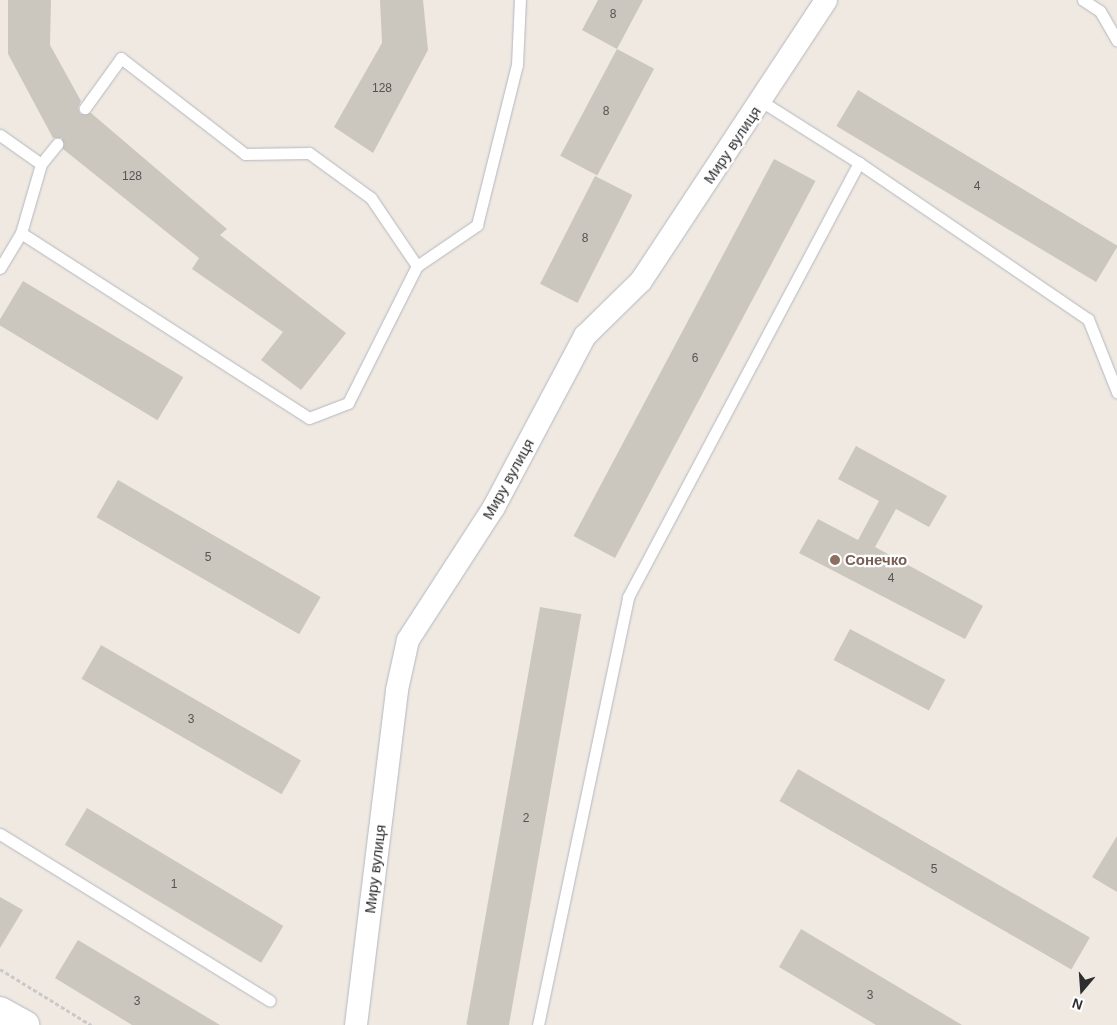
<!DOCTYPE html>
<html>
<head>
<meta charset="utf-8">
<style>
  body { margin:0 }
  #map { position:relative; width:1117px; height:1025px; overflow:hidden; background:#efe9e1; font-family:Arial,sans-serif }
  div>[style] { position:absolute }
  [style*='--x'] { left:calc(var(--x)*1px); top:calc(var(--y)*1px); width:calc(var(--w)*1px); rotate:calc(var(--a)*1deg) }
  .building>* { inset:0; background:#cbc7bf; transform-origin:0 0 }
  .path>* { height:3px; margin-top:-1.5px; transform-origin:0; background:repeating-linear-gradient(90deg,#c9c9c9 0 4px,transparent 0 6.5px) }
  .roads { filter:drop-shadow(0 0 1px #b4b7c1) drop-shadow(0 0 1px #b4b7c1) }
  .lane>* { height:11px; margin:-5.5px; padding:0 5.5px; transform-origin:5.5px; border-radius:5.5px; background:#fff }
  .street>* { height:22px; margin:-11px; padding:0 11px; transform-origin:11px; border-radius:11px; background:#fff }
  .secondary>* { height:28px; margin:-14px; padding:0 14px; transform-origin:14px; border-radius:14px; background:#fff }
  .dots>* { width:14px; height:14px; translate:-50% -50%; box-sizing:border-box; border:2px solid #fff; border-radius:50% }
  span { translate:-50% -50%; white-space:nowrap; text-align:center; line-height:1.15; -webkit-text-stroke:4.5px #fff; paint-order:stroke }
  .number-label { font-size:12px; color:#555452 }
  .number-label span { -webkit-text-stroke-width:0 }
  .street-label { font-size:15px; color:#2e2e2e }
  .education-label { font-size:15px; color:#785e54; font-weight:700 }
  .left { translate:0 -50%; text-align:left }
  .north { position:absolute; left:1057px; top:965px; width:50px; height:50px; -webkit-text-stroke:4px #fff; paint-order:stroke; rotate:198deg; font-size:14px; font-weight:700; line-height:20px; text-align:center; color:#2e2e2e }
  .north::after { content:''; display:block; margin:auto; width:18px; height:22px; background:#2e2e2e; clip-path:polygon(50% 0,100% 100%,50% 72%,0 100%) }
</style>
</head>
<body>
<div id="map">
  <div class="building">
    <div style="clip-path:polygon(8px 0,51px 0,50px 45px,81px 101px,78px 108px,80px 114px,91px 113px,227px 229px,220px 235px,346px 333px,301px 390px,261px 360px,283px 332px,192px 269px,199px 258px,63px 149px,62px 138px,53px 138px,8px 54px)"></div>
    <div style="clip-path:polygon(380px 0,423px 0,428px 50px,373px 153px,334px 127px,382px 43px)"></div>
    <div style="clip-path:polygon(598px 0,643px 0,617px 49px,582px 30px)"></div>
    <div style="left:617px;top:49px;width:42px;height:121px;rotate:28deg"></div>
    <div style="left:858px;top:90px;width:303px;height:42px;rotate:31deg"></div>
    <div style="left:774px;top:159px;width:47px;height:427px;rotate:28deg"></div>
    <div style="left:595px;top:176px;width:42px;height:121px;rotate:27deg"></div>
    <div style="left:23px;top:281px;width:187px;height:50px;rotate:31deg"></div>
    <div style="clip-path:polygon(856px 446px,947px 496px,929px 527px,896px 509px,875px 547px,983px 606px,965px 639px,799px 553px,818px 519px,858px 540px,879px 501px,838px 479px)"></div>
    <div style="left:118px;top:480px;width:234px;height:43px;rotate:30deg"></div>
    <div style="left:540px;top:607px;width:42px;height:424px;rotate:10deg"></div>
    <div style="left:850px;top:629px;width:108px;height:35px;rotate:28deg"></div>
    <div style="left:101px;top:645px;width:231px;height:39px;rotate:30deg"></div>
    <div style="left:798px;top:769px;width:337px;height:37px;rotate:30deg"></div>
    <div style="left:87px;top:808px;width:229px;height:43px;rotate:31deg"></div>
    <div style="clip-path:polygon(1117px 836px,1117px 892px,1092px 877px)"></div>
    <div style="clip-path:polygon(0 897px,23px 910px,0 948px)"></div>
    <div style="clip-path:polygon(801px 929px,962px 1025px,876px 1025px,779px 967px)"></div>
    <div style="clip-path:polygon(78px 940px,220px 1025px,132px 1025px,55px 978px)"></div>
  </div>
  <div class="path">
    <div style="--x:0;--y:969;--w:107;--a:31.6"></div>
  </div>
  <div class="roads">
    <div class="lane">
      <div style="--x:1083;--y:0;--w:20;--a:33"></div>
      <div style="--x:1100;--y:11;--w:34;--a:60"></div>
      <div style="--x:761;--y:101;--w:116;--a:32.3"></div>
      <div style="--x:0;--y:135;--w:50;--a:35.3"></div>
      <div style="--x:21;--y:233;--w:342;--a:32.7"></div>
      <div style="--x:309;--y:418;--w:42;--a:-21"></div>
      <div style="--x:348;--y:403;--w:153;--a:-63.3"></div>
      <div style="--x:417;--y:266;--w:82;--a:-124.1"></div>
      <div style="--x:371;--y:198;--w:77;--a:-144"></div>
      <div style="--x:309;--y:153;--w:64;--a:179.1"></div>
      <div style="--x:245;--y:154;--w:157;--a:-142.3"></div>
      <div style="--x:121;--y:58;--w:62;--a:125.8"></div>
      <div style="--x:417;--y:266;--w:73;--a:-34.3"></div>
      <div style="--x:477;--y:225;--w:165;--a:-76"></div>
      <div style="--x:517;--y:65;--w:65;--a:-87.4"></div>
      <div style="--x:0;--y:268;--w:41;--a:-59"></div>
      <div style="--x:21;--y:233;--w:72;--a:-73.8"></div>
      <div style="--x:41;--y:164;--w:26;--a:-51"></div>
      <div style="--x:0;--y:834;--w:317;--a:31.7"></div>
      <div style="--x:538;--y:1025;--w:437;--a:-78.1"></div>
      <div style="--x:628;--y:597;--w:492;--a:-62"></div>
      <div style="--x:859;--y:163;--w:277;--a:34.3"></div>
      <div style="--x:1088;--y:319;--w:79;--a:68.3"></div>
    </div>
    <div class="street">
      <div style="--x:356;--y:1025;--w:337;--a:-83"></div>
      <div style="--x:397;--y:690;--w:51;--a:-77.6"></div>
      <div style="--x:408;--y:640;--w:158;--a:-57.1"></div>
      <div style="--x:494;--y:507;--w:194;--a:-62"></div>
      <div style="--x:585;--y:336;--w:78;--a:-44.5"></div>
      <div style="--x:641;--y:281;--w:336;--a:-56.6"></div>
    </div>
    <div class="secondary">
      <div style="--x:0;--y:1011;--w:29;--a:29"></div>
    </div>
  </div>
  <div class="dots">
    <div style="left:835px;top:560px;background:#8d6e63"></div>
  </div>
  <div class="number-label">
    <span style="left:613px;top:15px">8</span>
    <span style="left:382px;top:89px">128</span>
    <span style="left:606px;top:112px">8</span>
    <span style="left:132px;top:177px">128</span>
    <span style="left:977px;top:187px">4</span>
    <span style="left:585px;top:239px">8</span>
    <span style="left:695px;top:359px">6</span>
    <span style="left:208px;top:558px">5</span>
    <span style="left:891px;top:579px">4</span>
    <span style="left:191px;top:720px">3</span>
    <span style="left:526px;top:819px">2</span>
    <span style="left:934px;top:870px">5</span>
    <span style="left:174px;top:885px">1</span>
    <span style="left:870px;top:996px">3</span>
    <span style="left:137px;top:1002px">3</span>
  </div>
  <div class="street-label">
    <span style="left:732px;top:145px;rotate:-56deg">Миру вулиця</span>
    <span style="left:508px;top:479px;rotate:-61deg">Миру вулиця</span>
    <span style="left:375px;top:869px;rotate:-83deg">Миру вулиця</span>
  </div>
  <div class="education-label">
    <span class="left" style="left:845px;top:560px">Сонечко</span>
  </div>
  <div class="north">N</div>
</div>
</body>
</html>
